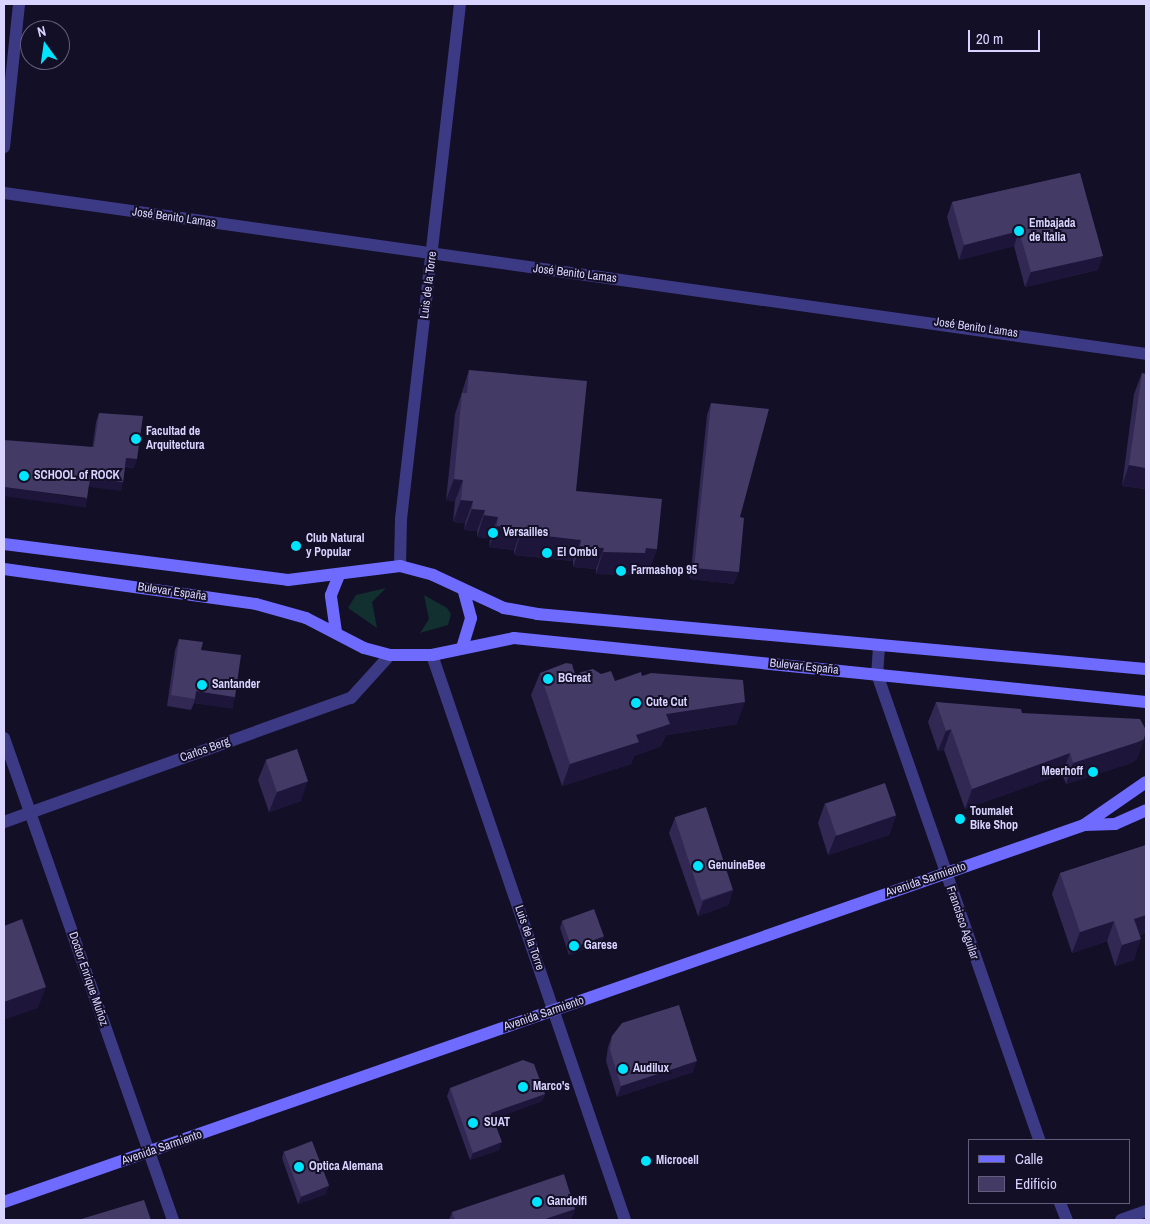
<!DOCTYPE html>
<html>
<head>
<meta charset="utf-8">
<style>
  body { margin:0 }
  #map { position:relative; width:1150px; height:1224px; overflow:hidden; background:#130f26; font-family:"Archivo Narrow",sans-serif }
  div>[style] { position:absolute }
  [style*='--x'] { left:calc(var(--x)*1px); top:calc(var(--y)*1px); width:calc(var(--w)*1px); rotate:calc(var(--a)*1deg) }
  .green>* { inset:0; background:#12302f }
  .street>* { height:12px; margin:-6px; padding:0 6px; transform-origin:6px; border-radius:6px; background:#3d3a85 }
  .secondary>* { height:12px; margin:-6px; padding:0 6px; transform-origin:6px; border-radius:6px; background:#6f6bff }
  .wall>* { inset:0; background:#312854 }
  .shaded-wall>* { inset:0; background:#1d163a; transform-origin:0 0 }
  .building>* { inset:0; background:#433a66; transform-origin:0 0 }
  .dots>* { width:14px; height:14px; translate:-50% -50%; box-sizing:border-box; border:2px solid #130f26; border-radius:50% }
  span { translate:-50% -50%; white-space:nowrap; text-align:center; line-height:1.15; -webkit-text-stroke:4px #130f26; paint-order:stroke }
  .street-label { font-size:12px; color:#d9d4ff }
  .poi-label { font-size:12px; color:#d9d4ff; font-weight:700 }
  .left { translate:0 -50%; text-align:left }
  .right { translate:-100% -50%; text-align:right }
  .frame { position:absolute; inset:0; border:5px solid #d9d4ff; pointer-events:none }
  .legend { position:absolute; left:968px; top:1139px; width:162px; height:65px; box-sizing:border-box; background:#130f26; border:1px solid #625e7d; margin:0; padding:6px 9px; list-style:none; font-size:15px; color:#d9d4ff }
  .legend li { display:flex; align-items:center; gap:10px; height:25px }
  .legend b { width:25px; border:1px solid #625e7d }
  .north { position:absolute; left:20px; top:20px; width:50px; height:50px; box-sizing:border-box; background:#130f26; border:1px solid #625e7d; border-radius:50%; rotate:346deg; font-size:14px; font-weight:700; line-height:20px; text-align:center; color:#d9d4ff }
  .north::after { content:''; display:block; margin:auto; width:18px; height:22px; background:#00e5ff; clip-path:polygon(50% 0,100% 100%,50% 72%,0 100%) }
  .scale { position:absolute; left:968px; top:30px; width:72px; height:22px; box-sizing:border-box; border:2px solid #d9d4ff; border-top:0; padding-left:6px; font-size:15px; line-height:18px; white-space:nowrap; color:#d9d4ff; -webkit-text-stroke:4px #130f26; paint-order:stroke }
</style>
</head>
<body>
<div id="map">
  <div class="green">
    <div style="clip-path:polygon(386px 588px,372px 602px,377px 628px,348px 608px,356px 595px)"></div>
    <div style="clip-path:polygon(424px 595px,447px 608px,451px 614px,448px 625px,420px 633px,429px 619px)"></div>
  </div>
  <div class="street">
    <div style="--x:4;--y:147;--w:144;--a:-84"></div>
    <div style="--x:4;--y:193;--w:1153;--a:8.02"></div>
    <div style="--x:400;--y:566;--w:47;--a:-88.8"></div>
    <div style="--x:401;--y:519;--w:518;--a:-83.46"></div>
    <div style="--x:879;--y:647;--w:27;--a:94"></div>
    <div style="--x:877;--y:674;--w:493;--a:70.8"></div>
    <div style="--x:432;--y:655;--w:597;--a:71.14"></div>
    <div style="--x:4;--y:738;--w:511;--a:70.68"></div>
    <div style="--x:4;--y:822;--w:368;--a:-19.7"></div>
    <div style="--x:351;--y:698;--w:58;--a:-47.8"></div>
    <div style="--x:1060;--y:1203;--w:18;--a:68"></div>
    <div style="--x:1121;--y:1220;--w:27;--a:-20"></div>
  </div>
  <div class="secondary">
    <div style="--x:4;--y:544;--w:286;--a:7.2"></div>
    <div style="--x:288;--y:580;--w:113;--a:-7.1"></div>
    <div style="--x:400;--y:566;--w:34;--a:15"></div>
    <div style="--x:433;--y:575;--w:78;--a:24.9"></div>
    <div style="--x:504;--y:608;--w:34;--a:10"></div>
    <div style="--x:537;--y:614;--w:611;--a:5.16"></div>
    <div style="--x:4;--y:569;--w:254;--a:7.9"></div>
    <div style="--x:256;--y:604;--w:52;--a:15.6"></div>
    <div style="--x:306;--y:618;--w:65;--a:27.3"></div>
    <div style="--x:364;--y:648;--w:27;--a:15"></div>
    <div style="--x:390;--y:655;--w:42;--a:0"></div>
    <div style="--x:432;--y:655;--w:84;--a:-11.7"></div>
    <div style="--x:514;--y:638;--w:635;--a:5.78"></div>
    <div style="--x:336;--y:632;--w:37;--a:-98"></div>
    <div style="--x:331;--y:595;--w:22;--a:-68"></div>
    <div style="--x:462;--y:648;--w:31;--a:-73"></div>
    <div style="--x:471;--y:618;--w:28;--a:-105"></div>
    <div style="--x:1084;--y:825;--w:75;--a:-34.7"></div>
    <div style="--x:4;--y:1202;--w:1144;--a:-19.24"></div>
    <div style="--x:1084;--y:825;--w:31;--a:-2"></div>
    <div style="--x:1115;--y:824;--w:34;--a:-24"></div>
  </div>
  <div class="wall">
    <div style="clip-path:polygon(1080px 173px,1098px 270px,1025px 287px,1014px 246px,959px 260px,947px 217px,952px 202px)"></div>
    <div style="clip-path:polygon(469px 370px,576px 491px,657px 549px,649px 570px,640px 569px,638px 575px,596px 574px,596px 569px,573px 567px,573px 561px,514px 555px,514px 550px,489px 547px,490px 538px,477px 537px,477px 531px,464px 530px,465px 523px,453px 522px,455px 501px,446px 500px,455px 414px)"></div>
    <div style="clip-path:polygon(1142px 373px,1146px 489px,1122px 486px,1134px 394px)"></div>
    <div style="clip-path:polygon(711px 403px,740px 517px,734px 584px,690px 579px,707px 415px)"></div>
    <div style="clip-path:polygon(99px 413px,134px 468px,125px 467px,123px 482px,120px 490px,88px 486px,87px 498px,84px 507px,96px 422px)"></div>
    <div style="clip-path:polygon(179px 639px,201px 650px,235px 697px,231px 708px,194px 703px,191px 710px,167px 706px,175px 650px)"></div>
    <div style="clip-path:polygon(540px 673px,575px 674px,601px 674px,615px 681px,642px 676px,737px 724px,666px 735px,661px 746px,634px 756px,631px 764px,562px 786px,531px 695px)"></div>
    <div style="clip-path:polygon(936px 702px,1022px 713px,1144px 739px,1137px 759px,1131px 763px,1066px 784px,1062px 774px,965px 809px,944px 750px,938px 751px,928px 722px)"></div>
    <div style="clip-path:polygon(266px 760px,301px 801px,269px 812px,258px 780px)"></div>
    <div style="clip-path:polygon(825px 803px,896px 815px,889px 835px,828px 855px,818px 823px)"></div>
    <div style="clip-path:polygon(675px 818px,733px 890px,728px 905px,698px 916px,669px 833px)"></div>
    <div style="clip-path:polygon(1146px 845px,1146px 933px,1140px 935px,1134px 960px,1115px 966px,1107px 941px,1072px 953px,1052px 894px,1060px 873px)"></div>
    <div style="clip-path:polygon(562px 921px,604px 936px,601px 943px,569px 955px,560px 928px)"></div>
    <div style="clip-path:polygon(612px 1036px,693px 1072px,617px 1097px,606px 1061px,608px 1047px)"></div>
    <div style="clip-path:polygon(450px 1088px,545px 1094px,542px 1101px,493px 1119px,499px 1150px,470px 1160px,447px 1096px)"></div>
    <div style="clip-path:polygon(284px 1151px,326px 1194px,298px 1204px,282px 1158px)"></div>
    <div style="clip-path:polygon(575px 1209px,571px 1220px,449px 1220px,452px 1212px)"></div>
  </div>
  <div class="shaded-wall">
    <div style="clip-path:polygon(1019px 231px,1014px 246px,959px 260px,964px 245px)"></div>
    <div style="clip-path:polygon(1103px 256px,1098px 270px,1025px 287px,1031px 272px)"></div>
    <div style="clip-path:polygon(126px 458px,137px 459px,134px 468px,123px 466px)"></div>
    <div style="clip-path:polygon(1129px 465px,1146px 468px,1146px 489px,1122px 486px)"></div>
    <div style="left:90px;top:478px;width:33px;height:9px;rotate:7deg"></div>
    <div style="clip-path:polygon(454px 479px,463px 480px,455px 501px,446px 500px)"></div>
    <div style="left:4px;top:487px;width:84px;height:9px;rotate:8deg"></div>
    <div style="clip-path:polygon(461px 500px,473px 501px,465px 523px,453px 522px)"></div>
    <div style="clip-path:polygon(472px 509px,485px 510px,477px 531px,464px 530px)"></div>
    <div style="clip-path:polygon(484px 515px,498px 517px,490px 538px,477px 537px)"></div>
    <div style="clip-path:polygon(497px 526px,522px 528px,514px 550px,489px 547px)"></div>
    <div style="clip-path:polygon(521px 533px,581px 540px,573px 561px,514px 555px)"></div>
    <div style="clip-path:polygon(580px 546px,604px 548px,596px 569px,573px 567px)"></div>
    <div style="clip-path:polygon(646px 548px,657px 549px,649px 570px,640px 569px,638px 575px,596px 574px,603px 552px)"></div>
    <div style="clip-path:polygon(694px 568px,739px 572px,734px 584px,690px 579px)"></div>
    <div style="left:196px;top:691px;width:39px;height:12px;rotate:9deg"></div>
    <div style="clip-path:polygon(745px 702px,737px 724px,666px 735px,661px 746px,634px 756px,631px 764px,562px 786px,570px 764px,636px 735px,666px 714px)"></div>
    <div style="clip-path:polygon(951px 729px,944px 750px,938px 751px,946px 731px)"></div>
    <div style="clip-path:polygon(1144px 739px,1137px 759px,1131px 763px,1066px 784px,1073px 763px)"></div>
    <div style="clip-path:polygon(1070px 753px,1062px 774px,965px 809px,972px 789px)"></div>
    <div style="clip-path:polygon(308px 781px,301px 801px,269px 812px,277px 792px)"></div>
    <div style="clip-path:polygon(896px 815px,889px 835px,828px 855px,836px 835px)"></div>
    <div style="clip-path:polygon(733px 890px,728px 905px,698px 916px,703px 901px)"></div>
    <div style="clip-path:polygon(1146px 915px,1146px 933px,1127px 939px,1134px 919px)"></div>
    <div style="clip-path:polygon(1114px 921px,1107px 941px,1072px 953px,1080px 932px)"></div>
    <div style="clip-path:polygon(604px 936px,601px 943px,569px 955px,572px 947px)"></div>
    <div style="clip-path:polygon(1141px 939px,1134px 960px,1115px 966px,1122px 945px)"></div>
    <div style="clip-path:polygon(46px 987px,38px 1008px,4px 1020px,4px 1002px)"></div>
    <div style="clip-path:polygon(697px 1061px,693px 1072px,617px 1097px,621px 1086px)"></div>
    <div style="clip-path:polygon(545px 1094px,542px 1101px,489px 1121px,491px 1113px)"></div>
    <div style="clip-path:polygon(502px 1142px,499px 1150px,470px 1160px,473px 1153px)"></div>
    <div style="clip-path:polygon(329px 1186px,326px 1194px,298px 1204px,301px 1197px)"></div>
    <div style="clip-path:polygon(575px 1209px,571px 1220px,542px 1220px)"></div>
  </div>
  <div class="building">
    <div style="clip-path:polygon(1080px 173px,1103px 256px,1031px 272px,1019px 231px,964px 245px,952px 202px)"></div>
    <div style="clip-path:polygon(469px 370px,587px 381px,576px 491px,662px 499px,657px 549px,646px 548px,645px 553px,603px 552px,604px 548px,580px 546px,581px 540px,521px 533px,522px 528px,497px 526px,498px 517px,484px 515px,485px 510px,472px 509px,473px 501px,461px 500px,463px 480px,454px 479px,462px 393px,467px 393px)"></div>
    <div style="clip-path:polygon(1142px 373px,1146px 374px,1146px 468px,1129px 465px)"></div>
    <div style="clip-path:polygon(711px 403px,769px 409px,740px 517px,744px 518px,739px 572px,694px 568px)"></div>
    <div style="clip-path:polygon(99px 413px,143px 416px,137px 459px,126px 458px,123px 482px,90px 478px,87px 498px,4px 487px,4px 440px,94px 447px)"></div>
    <div style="clip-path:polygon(179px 639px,203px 642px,201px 650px,241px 655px,235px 697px,196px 691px,195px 699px,171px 695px)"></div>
    <div style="clip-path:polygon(566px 663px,572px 664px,575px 674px,593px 669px,601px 674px,611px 671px,615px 681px,641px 672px,642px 676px,651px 673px,743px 680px,745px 702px,666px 714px,670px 724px,636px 735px,639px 742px,570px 764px,540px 673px)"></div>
    <div style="clip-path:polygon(936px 702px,1021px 709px,1022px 713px,1140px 719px,1146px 730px,1144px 739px,1138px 742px,1073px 763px,1070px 753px,972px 789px,951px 729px,946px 731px)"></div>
    <div style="left:297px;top:749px;width:34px;height:33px;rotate:71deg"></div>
    <div style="left:885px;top:783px;width:34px;height:63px;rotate:71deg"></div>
    <div style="left:706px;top:807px;width:87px;height:33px;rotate:72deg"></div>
    <div style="clip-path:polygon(1146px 845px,1146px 915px,1134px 919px,1141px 939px,1122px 945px,1114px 921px,1080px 932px,1060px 873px)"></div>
    <div style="left:594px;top:909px;width:29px;height:34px;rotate:70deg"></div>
    <div style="clip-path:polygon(22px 919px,46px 987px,4px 1002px,4px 926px)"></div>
    <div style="clip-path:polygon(679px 1005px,697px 1061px,621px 1086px,610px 1050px,612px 1036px,622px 1023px)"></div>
    <div style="clip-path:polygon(523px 1060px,534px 1064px,545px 1094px,491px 1113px,502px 1142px,473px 1153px,450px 1088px)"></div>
    <div style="left:312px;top:1141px;width:48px;height:30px;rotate:69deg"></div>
    <div style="clip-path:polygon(564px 1174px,575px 1209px,542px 1220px,455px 1220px,452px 1212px)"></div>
    <div style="clip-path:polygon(144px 1200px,151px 1220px,78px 1220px)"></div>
  </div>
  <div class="dots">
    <div style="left:1019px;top:231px;background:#00e5ff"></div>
    <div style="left:136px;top:439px;background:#00e5ff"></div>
    <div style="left:24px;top:476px;background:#00e5ff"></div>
    <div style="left:493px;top:533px;background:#00e5ff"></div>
    <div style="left:296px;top:546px;background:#00e5ff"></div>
    <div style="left:547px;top:553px;background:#00e5ff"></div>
    <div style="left:621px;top:571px;background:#00e5ff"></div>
    <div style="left:548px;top:679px;background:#00e5ff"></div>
    <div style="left:202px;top:685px;background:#00e5ff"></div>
    <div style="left:636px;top:703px;background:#00e5ff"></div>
    <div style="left:1093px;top:772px;background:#00e5ff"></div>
    <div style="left:960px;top:819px;background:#00e5ff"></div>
    <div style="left:698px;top:866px;background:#00e5ff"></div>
    <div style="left:574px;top:946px;background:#00e5ff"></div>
    <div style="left:623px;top:1069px;background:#00e5ff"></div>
    <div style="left:523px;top:1087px;background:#00e5ff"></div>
    <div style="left:473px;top:1123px;background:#00e5ff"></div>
    <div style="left:646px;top:1161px;background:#00e5ff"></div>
    <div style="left:299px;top:1167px;background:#00e5ff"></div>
    <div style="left:537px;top:1202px;background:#00e5ff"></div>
  </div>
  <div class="street-label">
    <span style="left:174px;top:218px;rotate:8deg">José Benito Lamas</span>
    <span style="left:575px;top:274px;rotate:7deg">José Benito Lamas</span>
    <span style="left:429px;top:285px;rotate:-83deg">Luis de la Torre</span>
    <span style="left:976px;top:328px;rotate:8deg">José Benito Lamas</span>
    <span style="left:172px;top:592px;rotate:8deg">Bulevar España</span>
    <span style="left:804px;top:667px;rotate:6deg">Bulevar España</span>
    <span style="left:205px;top:750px;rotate:-20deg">Carlos Berg</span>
    <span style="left:926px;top:880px;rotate:-19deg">Avenida Sarmiento</span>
    <span style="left:962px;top:923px;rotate:71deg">Francisco Aguilar</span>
    <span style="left:529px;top:938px;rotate:71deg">Luis de la Torre</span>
    <span style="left:88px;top:979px;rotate:71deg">Doctor Enrique Muñoz</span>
    <span style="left:544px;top:1014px;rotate:-19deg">Avenida Sarmiento</span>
    <span style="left:162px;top:1148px;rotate:-19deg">Avenida Sarmiento</span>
  </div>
  <div class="poi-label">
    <span class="left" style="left:1029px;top:231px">Embajada<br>de Italia</span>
    <span class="left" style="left:146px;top:439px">Facultad de<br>Arquitectura</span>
    <span class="left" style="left:34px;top:476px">SCHOOL of ROCK</span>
    <span class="left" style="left:503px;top:533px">Versailles</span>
    <span class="left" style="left:306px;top:546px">Club Natural<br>y Popular</span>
    <span class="left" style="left:557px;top:553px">El Ombú</span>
    <span class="left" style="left:631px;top:571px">Farmashop 95</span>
    <span class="left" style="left:558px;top:679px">BGreat</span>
    <span class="left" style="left:212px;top:685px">Santander</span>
    <span class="left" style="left:646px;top:703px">Cute Cut</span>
    <span class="right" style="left:1083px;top:772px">Meerhoff</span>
    <span class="left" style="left:970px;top:819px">Toumalet<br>Bike Shop</span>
    <span class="left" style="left:708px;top:866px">GenuineBee</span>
    <span class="left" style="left:584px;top:946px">Garese</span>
    <span class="left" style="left:633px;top:1069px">Audilux</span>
    <span class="left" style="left:533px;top:1087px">Marco's</span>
    <span class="left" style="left:484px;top:1123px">SUAT</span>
    <span class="left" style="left:656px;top:1161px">Microcell</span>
    <span class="left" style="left:309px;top:1167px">Optica Alemana</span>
    <span class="left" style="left:547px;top:1202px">Gandolfi</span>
  </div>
  <div class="frame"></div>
  <ul class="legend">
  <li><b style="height:6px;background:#6f6bff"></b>Calle</li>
  <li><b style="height:14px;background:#433a66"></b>Edificio</li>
  </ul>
  <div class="north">N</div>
  <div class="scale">20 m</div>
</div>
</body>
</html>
